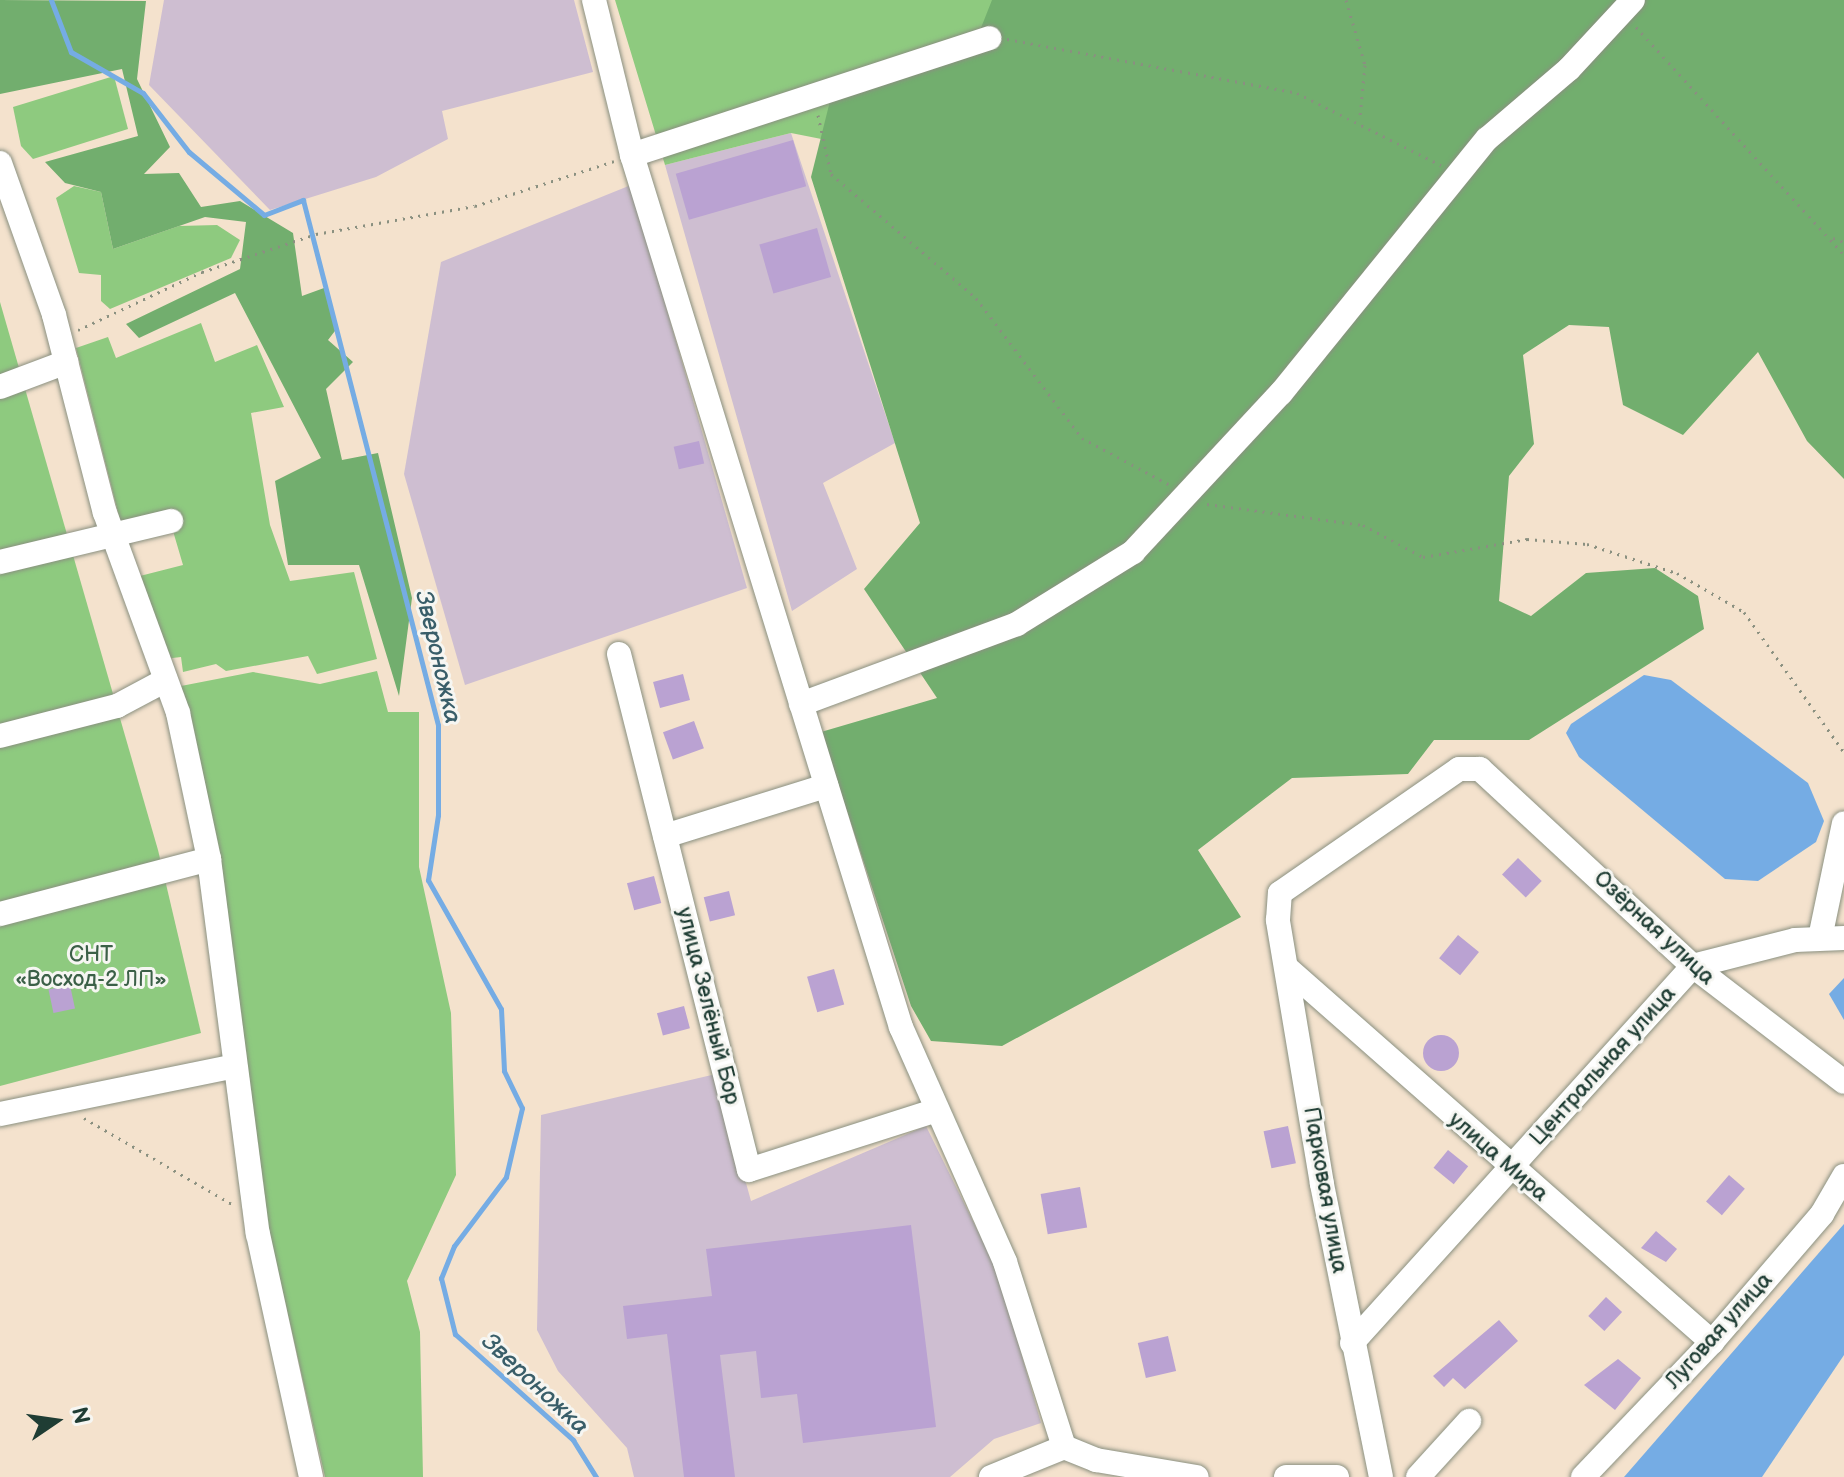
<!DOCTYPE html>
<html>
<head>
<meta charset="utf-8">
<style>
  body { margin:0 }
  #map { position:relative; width:1844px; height:1477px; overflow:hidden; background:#f4e2cd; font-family:"Balsamiq Sans",sans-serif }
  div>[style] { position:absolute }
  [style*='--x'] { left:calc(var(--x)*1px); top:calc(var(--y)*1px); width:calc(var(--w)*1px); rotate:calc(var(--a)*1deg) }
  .industrial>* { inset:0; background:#cebed1 }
  .green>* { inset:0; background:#8eca7f }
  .forest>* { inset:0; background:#72ae6e }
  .water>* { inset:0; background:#75ace4 }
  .stream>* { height:5px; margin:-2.5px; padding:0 2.5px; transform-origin:2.5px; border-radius:2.5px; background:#75ace4 }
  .building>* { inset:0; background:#baa2d2; transform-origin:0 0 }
  .round { border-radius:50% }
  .path>* { height:3px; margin-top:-1.5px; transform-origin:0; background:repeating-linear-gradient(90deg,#8a9080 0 2px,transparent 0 8px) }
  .roads { filter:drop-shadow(0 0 2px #8a9080) drop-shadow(0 0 2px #8a9080) }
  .minor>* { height:24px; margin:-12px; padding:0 12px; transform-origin:12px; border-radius:12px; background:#fff }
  span { translate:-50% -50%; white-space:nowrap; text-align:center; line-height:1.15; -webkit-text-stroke:6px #f6f6f2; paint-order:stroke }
  .street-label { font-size:22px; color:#1f3d34 }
  .park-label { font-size:22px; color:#3b6047 }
  .water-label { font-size:24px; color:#395e69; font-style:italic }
  .north { position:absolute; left:16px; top:1381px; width:80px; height:80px; -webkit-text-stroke:6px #f6f6f2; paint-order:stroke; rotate:77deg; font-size:22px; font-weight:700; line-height:32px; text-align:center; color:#1f3d34 }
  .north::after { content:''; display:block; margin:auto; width:28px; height:36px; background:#1f3d34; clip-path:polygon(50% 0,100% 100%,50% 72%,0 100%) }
</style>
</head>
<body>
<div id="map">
  <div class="industrial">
    <div style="clip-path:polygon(164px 0,574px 0,593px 72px,442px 111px,448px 139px,376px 177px,270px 210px,149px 85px)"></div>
    <div style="clip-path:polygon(791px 133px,895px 443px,823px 483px,857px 569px,792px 611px,665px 165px)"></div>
    <div style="clip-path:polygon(631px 185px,747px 588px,465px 685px,404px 474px,441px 262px)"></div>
    <div style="clip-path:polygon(716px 1074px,751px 1201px,926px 1126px,998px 1272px,1041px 1423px,994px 1439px,950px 1477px,634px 1477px,627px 1448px,558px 1371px,537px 1330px,541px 1115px)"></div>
  </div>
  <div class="green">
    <div style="clip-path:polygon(615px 0,1093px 0,872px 149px,791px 133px,665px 165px)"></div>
    <div style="clip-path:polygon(114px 76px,128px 129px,33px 159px,21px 146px,13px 107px)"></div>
    <div style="clip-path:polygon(74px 186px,101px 192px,113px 249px,179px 226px,217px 225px,240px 240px,231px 258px,110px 309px,101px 301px,101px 275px,79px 273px,56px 198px)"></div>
    <div style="clip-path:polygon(0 302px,158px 850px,201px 1033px,0 1086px)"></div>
    <div style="clip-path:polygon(201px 323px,215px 362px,257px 345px,284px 407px,251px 413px,270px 525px,290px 581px,354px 572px,377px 659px,317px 674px,308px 656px,226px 671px,216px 664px,183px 672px,181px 657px,164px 659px,136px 577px,183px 565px,173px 531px,182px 516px,121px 524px,76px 348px,108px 337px,116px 358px)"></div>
    <div style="clip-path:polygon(377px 671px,388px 712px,419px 712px,419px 867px,451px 1013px,456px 1175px,407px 1281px,420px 1332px,423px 1477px,325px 1477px,266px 1218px,205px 792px,181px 686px,253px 672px,320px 684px)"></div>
  </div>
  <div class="forest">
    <div style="clip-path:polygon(0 0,146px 1px,137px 79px,170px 147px,144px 174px,179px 173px,201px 207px,240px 201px,293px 233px,302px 296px,324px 288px,338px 327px,328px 340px,353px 362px,326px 389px,342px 460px,378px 453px,412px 598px,399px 696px,359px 565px,288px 565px,275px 481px,321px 458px,235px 293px,139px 338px,126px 324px,240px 269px,246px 222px,205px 217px,113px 249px,101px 192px,65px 183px,45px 162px,138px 136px,122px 69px,0 94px)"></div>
    <div style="clip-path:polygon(992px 0,1844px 0,1844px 479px,1807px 441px,1758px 352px,1683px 435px,1623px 405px,1609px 327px,1569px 325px,1523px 355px,1534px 444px,1509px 476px,1499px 601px,1531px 616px,1586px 573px,1655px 568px,1698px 596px,1704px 629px,1529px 740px,1434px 740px,1408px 774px,1292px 778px,1198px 850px,1241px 917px,1002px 1046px,931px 1041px,911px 1006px,821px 732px,937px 698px,864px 589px,920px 523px,811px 177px,832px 93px,975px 43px)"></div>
  </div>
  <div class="water">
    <div style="clip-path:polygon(1644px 675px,1671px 680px,1808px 783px,1824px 821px,1816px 842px,1758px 881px,1725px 879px,1579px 757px,1566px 733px,1571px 724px)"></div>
    <div style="clip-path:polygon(1844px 978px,1844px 1020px,1829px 994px)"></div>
    <div style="clip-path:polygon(1844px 1224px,1844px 1355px,1762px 1477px,1624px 1477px)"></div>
  </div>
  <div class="stream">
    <div style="--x:51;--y:0;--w:56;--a:69"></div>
    <div style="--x:71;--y:52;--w:83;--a:29.7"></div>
    <div style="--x:143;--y:93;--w:75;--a:52.1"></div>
    <div style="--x:189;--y:152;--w:98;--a:40"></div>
    <div style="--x:264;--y:215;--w:42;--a:-21"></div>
    <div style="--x:303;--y:200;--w:542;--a:75.58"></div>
    <div style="--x:438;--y:725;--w:90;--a:90"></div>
    <div style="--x:438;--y:815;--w:66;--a:98.7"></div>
    <div style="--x:428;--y:880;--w:148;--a:60.5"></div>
    <div style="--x:501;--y:1009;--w:62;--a:87.2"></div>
    <div style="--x:504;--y:1071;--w:41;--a:64.1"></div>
    <div style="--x:522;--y:1108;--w:71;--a:103.1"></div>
    <div style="--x:506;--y:1177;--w:86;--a:127"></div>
    <div style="--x:454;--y:1246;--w:35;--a:112"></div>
    <div style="--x:441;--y:1278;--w:58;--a:76"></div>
    <div style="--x:455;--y:1334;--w:159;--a:41.9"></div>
    <div style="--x:573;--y:1440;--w:44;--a:58.1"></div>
  </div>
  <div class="building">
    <div style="left:793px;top:140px;width:48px;height:122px;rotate:74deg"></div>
    <div style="left:817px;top:228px;width:51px;height:60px;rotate:74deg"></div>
    <div style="left:699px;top:441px;width:23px;height:26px;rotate:77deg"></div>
    <div style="left:683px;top:674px;width:27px;height:31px;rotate:75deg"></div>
    <div style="left:694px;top:721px;width:29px;height:33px;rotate:70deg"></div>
    <div style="left:1518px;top:858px;width:33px;height:23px;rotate:44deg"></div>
    <div style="left:654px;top:876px;width:28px;height:28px;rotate:75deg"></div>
    <div style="left:729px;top:891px;width:25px;height:26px;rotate:76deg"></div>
    <div style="left:1458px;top:935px;width:27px;height:30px;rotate:39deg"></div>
    <div style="left:834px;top:969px;width:37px;height:28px;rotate:74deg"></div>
    <div style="left:70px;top:985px;width:24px;height:22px;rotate:78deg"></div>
    <div style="left:684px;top:1006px;width:23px;height:28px;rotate:75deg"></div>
    <div class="round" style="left:1423px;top:1035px;width:36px;height:36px"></div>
    <div style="left:1288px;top:1126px;width:38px;height:25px;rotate:78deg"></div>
    <div style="left:1448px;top:1150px;width:26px;height:23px;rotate:39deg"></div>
    <div style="left:1729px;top:1175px;width:21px;height:35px;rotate:41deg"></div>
    <div style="left:1080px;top:1187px;width:41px;height:40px;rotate:80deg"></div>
    <div style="clip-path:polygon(911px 1225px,936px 1427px,803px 1443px,797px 1394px,761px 1398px,756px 1351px,720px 1355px,735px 1477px,684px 1477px,667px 1334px,627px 1339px,623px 1306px,712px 1296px,706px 1249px)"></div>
    <div style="clip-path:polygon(1656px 1231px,1677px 1249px,1666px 1262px,1641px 1248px)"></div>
    <div style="left:1606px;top:1297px;width:22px;height:26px;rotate:43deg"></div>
    <div style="clip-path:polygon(1499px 1320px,1518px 1341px,1465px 1389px,1453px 1378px,1444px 1387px,1433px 1376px)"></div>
    <div style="left:1168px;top:1336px;width:36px;height:31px;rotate:77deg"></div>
    <div style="clip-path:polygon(1618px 1359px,1641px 1378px,1615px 1410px,1584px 1385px)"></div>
  </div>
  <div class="path">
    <div style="--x:1346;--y:0;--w:68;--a:73.7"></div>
    <div style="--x:1365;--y:65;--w:52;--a:95.5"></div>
    <div style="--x:1636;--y:27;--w:309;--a:47.6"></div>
    <div style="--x:1007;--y:39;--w:295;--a:10.5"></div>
    <div style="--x:1297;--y:93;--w:161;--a:26.6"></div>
    <div style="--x:818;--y:115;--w:60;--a:77.6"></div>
    <div style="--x:831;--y:174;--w:191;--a:40.5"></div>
    <div style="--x:976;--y:298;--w:176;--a:52.9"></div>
    <div style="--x:1082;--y:438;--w:98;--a:28.1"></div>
    <div style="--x:1833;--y:238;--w:12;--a:20"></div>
    <div style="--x:78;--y:330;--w:137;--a:-25.1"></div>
    <div style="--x:202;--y:272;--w:120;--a:-18.4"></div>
    <div style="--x:316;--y:234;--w:161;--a:-10"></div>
    <div style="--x:475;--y:206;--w:146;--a:-17.9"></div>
    <div style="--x:1207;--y:504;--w:157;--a:7.7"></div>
    <div style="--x:1363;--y:525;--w:68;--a:28.1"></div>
    <div style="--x:1423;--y:557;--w:106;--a:-9.8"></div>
    <div style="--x:1527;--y:539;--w:60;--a:4.8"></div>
    <div style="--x:1587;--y:544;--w:95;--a:17.9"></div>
    <div style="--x:1677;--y:573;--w:78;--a:30.2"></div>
    <div style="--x:1744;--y:612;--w:172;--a:54.5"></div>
    <div style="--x:84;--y:1118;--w:171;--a:30.2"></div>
  </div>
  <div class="roads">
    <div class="minor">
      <div style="--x:594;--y:0;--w:160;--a:76.2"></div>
      <div style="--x:632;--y:155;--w:913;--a:72.86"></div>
      <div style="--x:901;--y:1027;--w:257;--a:66.1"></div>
      <div style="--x:1005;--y:1262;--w:194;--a:72.3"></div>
      <div style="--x:1064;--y:1447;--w:35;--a:22"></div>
      <div style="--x:1096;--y:1460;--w:102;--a:9.6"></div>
      <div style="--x:632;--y:155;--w:376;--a:-18.1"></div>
      <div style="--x:0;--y:163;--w:161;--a:70.4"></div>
      <div style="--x:54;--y:315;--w:204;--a:75.6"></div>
      <div style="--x:105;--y:513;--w:213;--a:69.9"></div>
      <div style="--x:178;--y:713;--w:149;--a:78"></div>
      <div style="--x:209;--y:859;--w:378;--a:82.6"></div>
      <div style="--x:258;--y:1234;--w:249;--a:77.7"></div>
      <div style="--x:0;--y:387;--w:71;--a:-20.7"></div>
      <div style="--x:0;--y:562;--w:176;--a:-13.5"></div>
      <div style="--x:619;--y:654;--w:532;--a:75.86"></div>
      <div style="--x:749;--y:1170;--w:194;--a:-17.7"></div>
      <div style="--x:801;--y:704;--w:230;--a:-20.3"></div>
      <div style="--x:1017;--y:624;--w:137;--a:-31.8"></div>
      <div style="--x:1133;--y:552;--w:217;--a:-47.1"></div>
      <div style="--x:1281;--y:393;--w:327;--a:-51"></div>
      <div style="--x:1487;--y:139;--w:108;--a:-40.5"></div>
      <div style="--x:1569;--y:69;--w:94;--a:-47.2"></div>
      <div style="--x:0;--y:736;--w:121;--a:-14.4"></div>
      <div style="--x:117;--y:706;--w:55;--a:-28"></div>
      <div style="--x:665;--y:836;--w:169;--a:-17.3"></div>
      <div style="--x:0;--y:914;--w:216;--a:-14.7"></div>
      <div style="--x:1820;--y:938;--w:117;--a:-78.2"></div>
      <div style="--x:1288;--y:969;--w:565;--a:41.34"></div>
      <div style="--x:0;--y:1114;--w:237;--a:-11.5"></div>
      <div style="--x:1352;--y:1343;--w:508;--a:-47.87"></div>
      <div style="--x:1693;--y:966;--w:105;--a:-14.3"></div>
      <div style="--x:1795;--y:940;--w:49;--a:-2.3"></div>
      <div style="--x:991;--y:1477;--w:79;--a:-22.3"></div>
      <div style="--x:1286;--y:1477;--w:51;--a:0"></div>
      <div style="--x:1381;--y:1477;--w:299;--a:-101.4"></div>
      <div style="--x:1322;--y:1184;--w:268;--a:-99.5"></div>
      <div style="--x:1278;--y:920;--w:27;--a:-86"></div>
      <div style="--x:1280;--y:893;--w:218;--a:-34.7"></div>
      <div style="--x:1459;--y:769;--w:21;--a:0"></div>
      <div style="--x:1480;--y:769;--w:290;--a:42.8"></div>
      <div style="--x:1693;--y:966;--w:190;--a:37.5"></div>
      <div style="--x:1418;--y:1477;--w:76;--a:-47.7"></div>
      <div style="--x:1583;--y:1477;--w:187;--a:-46.3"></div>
      <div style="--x:1712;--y:1342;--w:169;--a:-49.3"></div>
      <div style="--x:1822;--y:1214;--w:44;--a:-59.9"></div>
    </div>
  </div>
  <div class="street-label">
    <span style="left:1654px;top:928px;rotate:43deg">Озёрная улица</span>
    <span style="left:708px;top:1006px;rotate:76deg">улица Зелёный Бор</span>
    <span style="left:1603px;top:1066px;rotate:-48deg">Центральная улица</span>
    <span style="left:1498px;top:1157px;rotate:41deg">улица Мира</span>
    <span style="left:1325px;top:1190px;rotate:80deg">Парковая улица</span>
    <span style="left:1719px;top:1331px;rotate:-48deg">Луговая улица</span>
  </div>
  <div class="park-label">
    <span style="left:91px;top:967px">СНТ<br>«Восход-2 ЛП»</span>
  </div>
  <div class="water-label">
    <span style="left:438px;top:657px;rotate:77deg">Звероножка</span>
    <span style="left:535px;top:1384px;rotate:43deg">Звероножка</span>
  </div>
  <div class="north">N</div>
</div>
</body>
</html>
